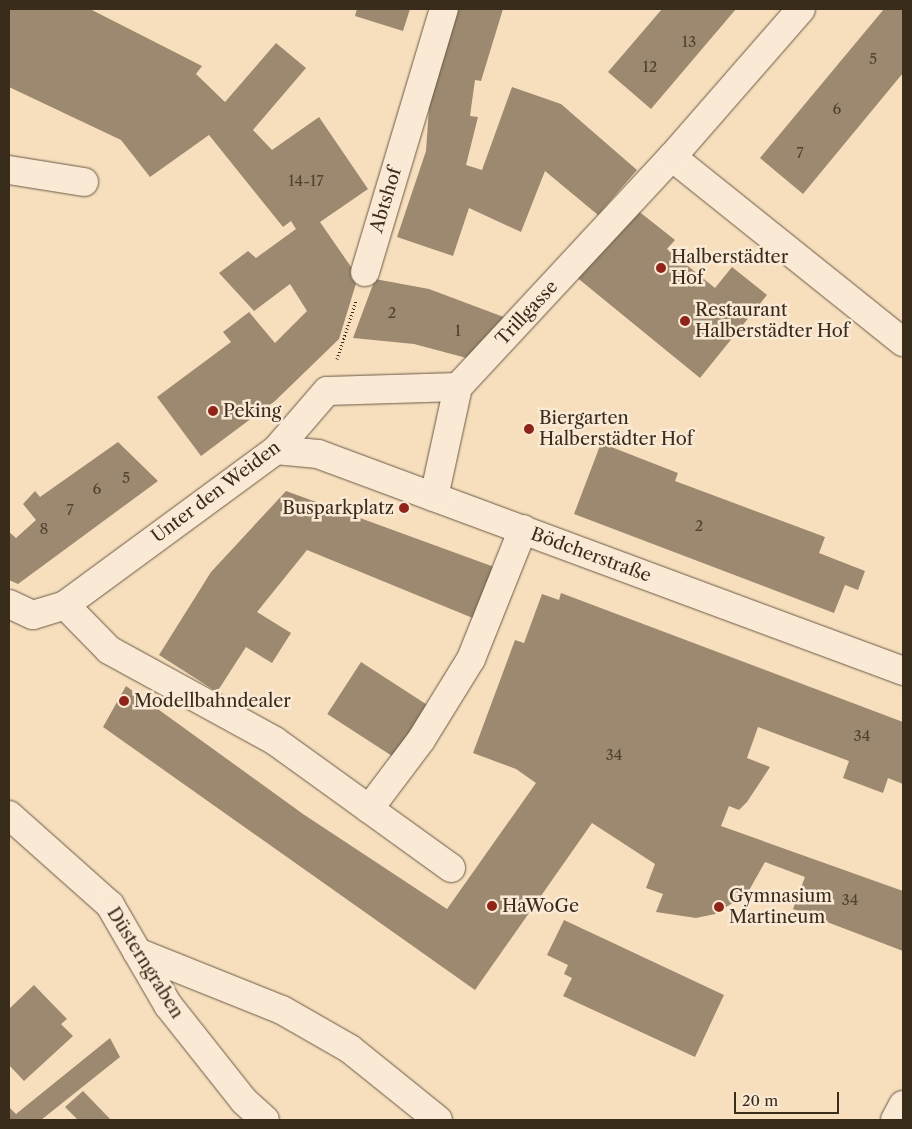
<!DOCTYPE html>
<html>
<head>
<meta charset="utf-8">
<style>
  body { margin:0 }
  #map { position:relative; width:912px; height:1129px; overflow:hidden; background:#f7dfbe; font-family:"Libre Caslon Text",serif }
  div>[style] { position:absolute }
  [style*='--x'] { left:calc(var(--x)*1px); top:calc(var(--y)*1px); width:calc(var(--w)*1px); rotate:calc(var(--a)*1deg) }
  .building>* { inset:0; background:#9c8970; transform-origin:0 0 }
  .path>* { height:3px; margin-top:-1.5px; transform-origin:0; background:repeating-linear-gradient(90deg,#3a2c1b 0 1px,transparent 0 3.5px) }
  .roads { filter:drop-shadow(0 0 1px #695944) drop-shadow(0 0 1px #695944) }
  .minor>* { height:28px; margin:-14px; padding:0 14px; transform-origin:14px; border-radius:14px; background:#faead5 }
  .dots>* { width:14px; height:14px; translate:-50% -50%; box-sizing:border-box; border:2px solid #faead5; border-radius:50% }
  span { translate:-50% -50%; white-space:nowrap; text-align:center; line-height:1.15; -webkit-text-stroke:5px #faead5; paint-order:stroke }
  .number-label { font-size:15px; color:#524330 }
  .number-label span { -webkit-text-stroke-width:0 }
  .street-label { font-size:18px; color:#3a2c1b }
  .poi-label { font-size:18px; color:#3a2c1b }
  .left { translate:0 -50%; text-align:left }
  .right { translate:-100% -50%; text-align:right }
  .frame { position:absolute; inset:0; border:10px solid #3a2c1b; pointer-events:none }
  .scale { position:absolute; left:734px; top:1092px; width:105px; height:22px; box-sizing:border-box; border:2px solid #3a2c1b; border-top:0; padding-left:6px; font-size:15px; line-height:18px; white-space:nowrap; color:#3a2c1b; -webkit-text-stroke:4px #faead5; paint-order:stroke }
</style>
</head>
<body>
<div id="map">
  <div class="building">
    <div style="clip-path:polygon(9px 9px,90px 9px,202px 66px,196px 74px,225px 102px,276px 43px,306px 68px,253px 130px,272px 150px,319px 117px,368px 189px,320px 222px,358px 277px,339px 339px,275px 401px,201px 456px,157px 397px,231px 342px,223px 332px,249px 312px,275px 343px,307px 311px,290px 284px,254px 311px,219px 273px,248px 251px,256px 258px,296px 229px,291px 221px,283px 227px,209px 135px,150px 177px,121px 140px,9px 87px)"></div>
    <div style="clip-path:polygon(357px 9px,410px 9px,403px 31px,355px 16px)"></div>
    <div style="clip-path:polygon(451px 9px,503px 9px,481px 81px,475px 80px,470px 116px,478px 117px,466px 165px,482px 170px,512px 87px,561px 104px,637px 170px,598px 215px,545px 171px,521px 232px,469px 208px,453px 256px,397px 237px,426px 151px,429px 107px)"></div>
    <div style="clip-path:polygon(662px 9px,736px 9px,651px 109px,608px 72px)"></div>
    <div style="clip-path:polygon(884px 9px,903px 9px,903px 73px,803px 194px,760px 158px)"></div>
    <div style="clip-path:polygon(632px 206px,675px 240px,667px 249px,715px 288px,732px 267px,767px 295px,700px 378px,575px 276px)"></div>
    <div style="clip-path:polygon(375px 279px,429px 289px,509px 319px,474px 360px,414px 344px,353px 338px)"></div>
    <div style="clip-path:polygon(118px 442px,158px 481px,18px 584px,9px 580px,9px 532px,16px 538px,36px 520px,23px 504px,35px 491px,40px 497px)"></div>
    <div style="clip-path:polygon(601px 443px,678px 473px,675px 481px,825px 537px,819px 553px,865px 571px,858px 590px,845px 585px,834px 613px,574px 514px)"></div>
    <div style="clip-path:polygon(286px 491px,497px 568px,480px 621px,307px 550px,257px 612px,291px 633px,272px 663px,246px 647px,217px 692px,159px 655px,211px 572px)"></div>
    <div style="clip-path:polygon(561px 593px,903px 722px,903px 784px,888px 778px,883px 793px,843px 778px,849px 761px,758px 727px,747px 758px,770px 767px,747px 802px,739px 810px,729px 806px,721px 826px,903px 891px,903px 951px,793px 909px,805px 877px,765px 862px,747px 894px,715px 914px,696px 918px,656px 912px,663px 894px,646px 888px,655px 864px,592px 823px,475px 990px,103px 727px,126px 686px,303px 814px,447px 909px,536px 783px,516px 769px,473px 753px,515px 640px,524px 643px,542px 594px,559px 600px)"></div>
    <div style="left:361px;top:662px;width:81px;height:62px;rotate:33deg"></div>
    <div style="clip-path:polygon(564px 920px,724px 995px,695px 1057px,563px 996px,572px 978px,564px 974px,568px 965px,547px 955px)"></div>
    <div style="clip-path:polygon(34px 985px,67px 1019px,61px 1024px,73px 1036px,24px 1081px,9px 1065px,9px 1009px)"></div>
    <div style="clip-path:polygon(110px 1038px,120px 1057px,41px 1120px,9px 1120px,9px 1107px,16px 1114px)"></div>
    <div style="clip-path:polygon(83px 1091px,111px 1120px,78px 1120px,65px 1107px)"></div>
  </div>
  <div class="path">
    <div style="--x:337;--y:359;--w:61;--a:-71.9"></div>
  </div>
  <div class="roads">
    <div class="minor">
      <div style="--x:672;--y:157;--w:296;--a:38.7"></div>
      <div style="--x:9;--y:170;--w:76;--a:9.1"></div>
      <div style="--x:365;--y:272;--w:275;--a:-73.3"></div>
      <div style="--x:276;--y:450;--w:42;--a:5.4"></div>
      <div style="--x:318;--y:454;--w:624;--a:20.35"></div>
      <div style="--x:434;--y:497;--w:113;--a:-77.7"></div>
      <div style="--x:458;--y:387;--w:314;--a:-47.1"></div>
      <div style="--x:672;--y:157;--w:196;--a:-48.9"></div>
      <div style="--x:9;--y:604;--w:26;--a:25"></div>
      <div style="--x:33;--y:615;--w:34;--a:-17"></div>
      <div style="--x:65;--y:605;--w:262;--a:-36.3"></div>
      <div style="--x:276;--y:450;--w:78;--a:-49.2"></div>
      <div style="--x:327;--y:391;--w:131;--a:-1.7"></div>
      <div style="--x:65;--y:605;--w:63;--a:45.6"></div>
      <div style="--x:109;--y:650;--w:189;--a:28.7"></div>
      <div style="--x:275;--y:741;--w:217;--a:35.8"></div>
      <div style="--x:369;--y:809;--w:86;--a:-53"></div>
      <div style="--x:421;--y:740;--w:95;--a:-58.3"></div>
      <div style="--x:471;--y:659;--w:140;--a:-68.2"></div>
      <div style="--x:9;--y:815;--w:135;--a:41.7"></div>
      <div style="--x:110;--y:905;--w:116;--a:59.9"></div>
      <div style="--x:168;--y:1005;--w:122;--a:51.6"></div>
      <div style="--x:244;--y:1101;--w:28;--a:42"></div>
      <div style="--x:137;--y:952;--w:156;--a:21.8"></div>
      <div style="--x:282;--y:1010;--w:78;--a:29.8"></div>
      <div style="--x:350;--y:1049;--w:113;--a:38.9"></div>
      <div style="--x:895;--y:1120;--w:17;--a:-62"></div>
    </div>
  </div>
  <div class="dots">
    <div style="left:661px;top:268px;background:#8f2418"></div>
    <div style="left:685px;top:321px;background:#8f2418"></div>
    <div style="left:213px;top:411px;background:#8f2418"></div>
    <div style="left:529px;top:429px;background:#8f2418"></div>
    <div style="left:404px;top:508px;background:#8f2418"></div>
    <div style="left:124px;top:701px;background:#8f2418"></div>
    <div style="left:492px;top:906px;background:#8f2418"></div>
    <div style="left:719px;top:907px;background:#8f2418"></div>
  </div>
  <div class="number-label">
    <span style="left:689px;top:42px">13</span>
    <span style="left:873px;top:59px">5</span>
    <span style="left:650px;top:67px">12</span>
    <span style="left:837px;top:109px">6</span>
    <span style="left:800px;top:153px">7</span>
    <span style="left:306px;top:181px">14-17</span>
    <span style="left:392px;top:313px">2</span>
    <span style="left:458px;top:331px">1</span>
    <span style="left:126px;top:478px">5</span>
    <span style="left:97px;top:489px">6</span>
    <span style="left:70px;top:510px">7</span>
    <span style="left:699px;top:526px">2</span>
    <span style="left:44px;top:529px">8</span>
    <span style="left:862px;top:736px">34</span>
    <span style="left:614px;top:755px">34</span>
    <span style="left:850px;top:900px">34</span>
  </div>
  <div class="street-label">
    <span style="left:386px;top:200px;rotate:-73deg">Abtshof</span>
    <span style="left:527px;top:313px;rotate:-47deg">Trillgasse</span>
    <span style="left:216px;top:492px;rotate:-37deg">Unter den Weiden</span>
    <span style="left:591px;top:555px;rotate:20deg">Bödcherstraße</span>
    <span style="left:145px;top:963px;rotate:58deg">Düsterngraben</span>
  </div>
  <div class="poi-label">
    <span class="left" style="left:671px;top:268px">Halberstädter<br>Hof</span>
    <span class="left" style="left:695px;top:321px">Restaurant<br>Halberstädter Hof</span>
    <span class="left" style="left:223px;top:411px">Peking</span>
    <span class="left" style="left:539px;top:429px">Biergarten<br>Halberstädter Hof</span>
    <span class="right" style="left:394px;top:508px">Busparkplatz</span>
    <span class="left" style="left:134px;top:701px">Modellbahndealer</span>
    <span class="left" style="left:729px;top:907px">Gymnasium<br>Martineum</span>
    <span class="left" style="left:502px;top:906px">HaWoGe</span>
  </div>
  <div class="frame"></div>
  <div class="scale">20 m</div>
</div>
</body>
</html>
